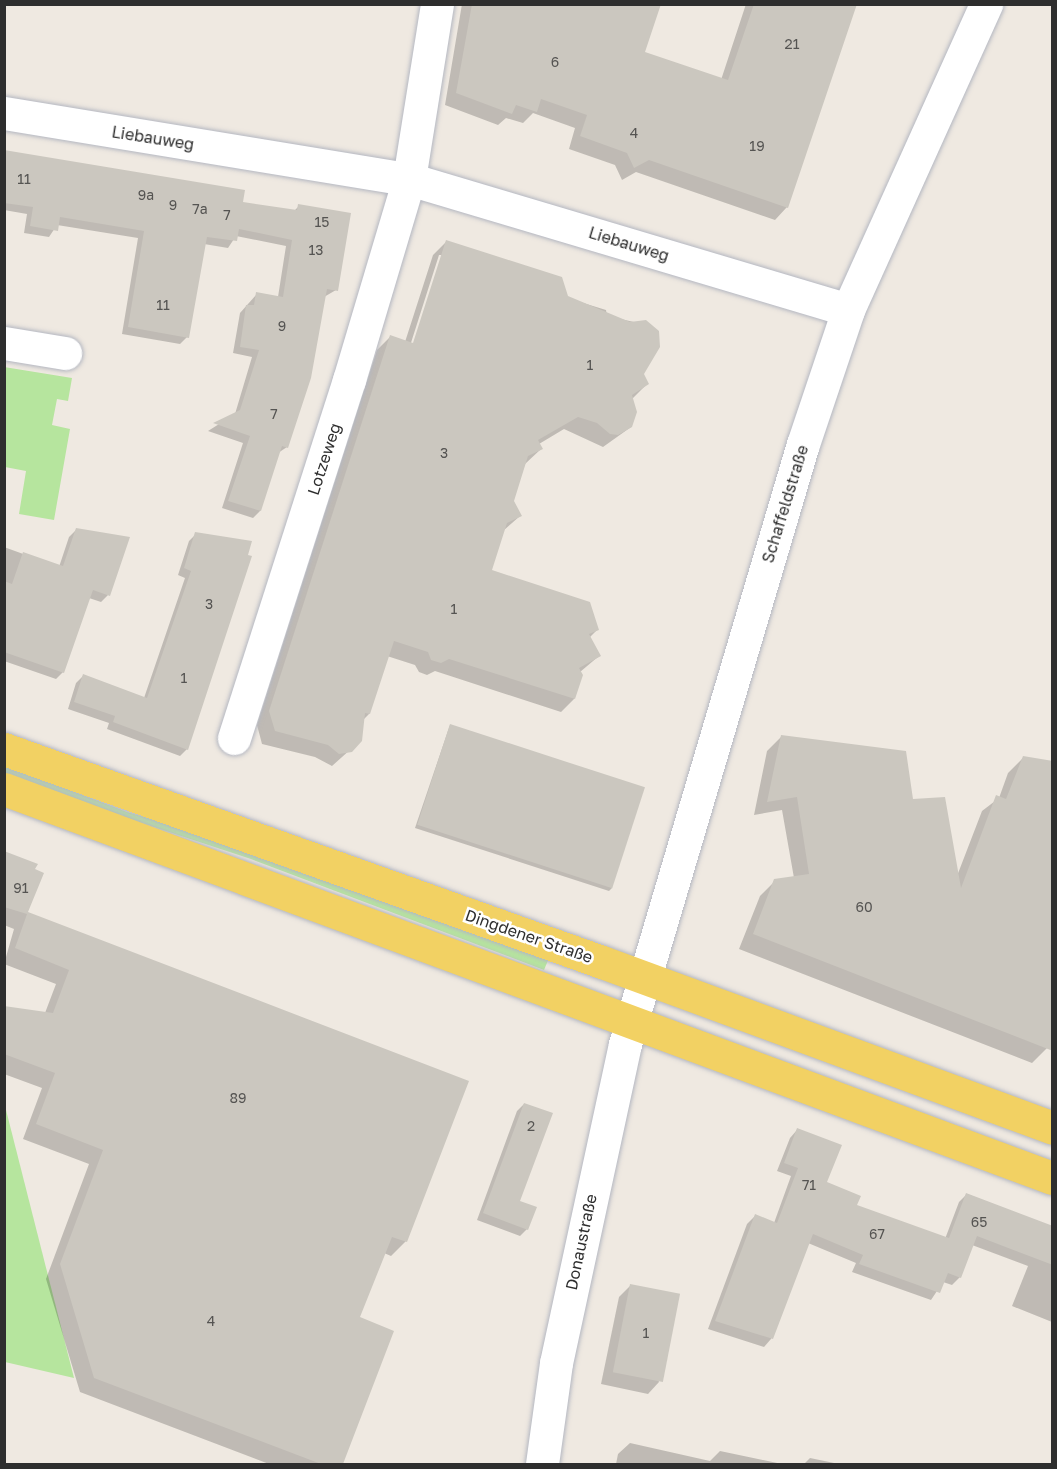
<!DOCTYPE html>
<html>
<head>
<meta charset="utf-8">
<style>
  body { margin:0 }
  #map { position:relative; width:1057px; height:1469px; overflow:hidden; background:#efe9e1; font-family:"Golos Text",sans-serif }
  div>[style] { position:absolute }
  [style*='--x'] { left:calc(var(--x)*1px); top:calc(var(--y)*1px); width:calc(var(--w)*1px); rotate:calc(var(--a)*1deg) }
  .green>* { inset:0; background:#b6e59e }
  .shadow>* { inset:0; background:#0003 }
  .building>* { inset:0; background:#cbc7bf; transform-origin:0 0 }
  .roads { filter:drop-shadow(0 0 2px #b4b7c1) drop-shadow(0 0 2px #b4b7c1) }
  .minor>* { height:33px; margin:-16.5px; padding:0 16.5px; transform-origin:16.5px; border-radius:16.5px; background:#fff }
  .major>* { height:33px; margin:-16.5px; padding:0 16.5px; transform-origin:16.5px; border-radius:16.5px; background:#f2d163 }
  span { translate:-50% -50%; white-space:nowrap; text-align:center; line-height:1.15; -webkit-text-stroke:5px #fff; paint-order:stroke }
  .number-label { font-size:14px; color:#555452 }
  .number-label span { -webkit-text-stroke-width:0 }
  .street-label { font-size:16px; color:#2e2e2e }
  .frame { position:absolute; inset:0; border:6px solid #2e2e2e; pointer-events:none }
</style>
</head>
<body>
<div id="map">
  <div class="green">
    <div style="clip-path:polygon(4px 367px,72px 378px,68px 401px,57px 399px,52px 425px,70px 429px,54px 520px,19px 514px,26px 471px,5px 467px)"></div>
    <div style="clip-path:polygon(4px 765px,127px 812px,254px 848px,549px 958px,544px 970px,251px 859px,5px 778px)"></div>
    <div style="clip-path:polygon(5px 1106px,74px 1378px,5px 1362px)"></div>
  </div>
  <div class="shadow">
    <div style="clip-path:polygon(462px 4px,659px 4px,643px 53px,721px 80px,746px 4px,856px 4px,787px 207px,775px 220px,636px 172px,622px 180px,615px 165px,569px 149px,575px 128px,533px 113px,523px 123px,506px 118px,498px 125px,445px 105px)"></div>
    <div style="clip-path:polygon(4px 152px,241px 203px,294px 211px,299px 206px,336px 290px,324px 297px,287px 447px,278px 453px,260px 511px,253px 518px,222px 508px,243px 443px,208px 431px,235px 414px,252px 357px,233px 353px,240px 313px,257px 294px,278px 297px,286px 246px,236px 236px,228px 248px,204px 244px,187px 337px,180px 344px,122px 334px,138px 238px,57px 225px,49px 237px,24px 233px,27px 214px,4px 210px)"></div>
    <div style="clip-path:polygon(evenodd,446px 242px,567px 298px,606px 310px,607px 316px,652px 326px,642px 374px,647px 384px,632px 399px,631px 427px,603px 447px,564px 429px,539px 444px,541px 449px,525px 464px,512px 501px,520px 516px,503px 531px,490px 571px,598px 629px,589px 638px,599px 656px,580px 672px,574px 699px,561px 712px,435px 671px,427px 675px,419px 672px,415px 665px,387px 656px,369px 714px,363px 720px,361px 740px,332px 766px,315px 757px,262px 744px,257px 725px,377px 350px,390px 337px,405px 342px,433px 255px,446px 242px,439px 255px,442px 255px,412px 350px,409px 349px,439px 255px)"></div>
    <div style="clip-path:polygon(76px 530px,108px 595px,101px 602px,89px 598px,63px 672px,56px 679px,4px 661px,4px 547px,59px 567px,69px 537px)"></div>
    <div style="clip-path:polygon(196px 534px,187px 749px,180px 756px,107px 729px,109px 723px,68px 709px,76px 683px,83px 676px,144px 698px,185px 578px,178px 575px,189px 541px)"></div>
    <div style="clip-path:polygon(450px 725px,612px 888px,609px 891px,415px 828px)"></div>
    <div style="clip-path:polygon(782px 736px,912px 801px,957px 876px,982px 811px,999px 798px,1008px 773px,1023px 758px,1047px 1048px,1032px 1063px,739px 949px,760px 896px,775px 881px,794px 878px,782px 810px,754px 815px,767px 751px)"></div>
    <div style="clip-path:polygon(4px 853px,26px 912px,406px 1241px,391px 1256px,384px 1253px,358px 1318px,392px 1332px,341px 1464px,269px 1464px,80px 1392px,46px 1279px,89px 1164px,23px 1139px,42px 1088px,4px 1074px,4px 1021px,45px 1013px,56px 984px,4px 964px,14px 929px,4px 925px)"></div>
    <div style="clip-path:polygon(524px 1104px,518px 1202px,527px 1229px,520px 1236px,477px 1220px,517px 1111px)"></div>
    <div style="clip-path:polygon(797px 1130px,826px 1183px,855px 1206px,945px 1239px,959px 1202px,967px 1194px,1052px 1227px,1052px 1322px,1012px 1306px,1028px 1266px,972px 1245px,960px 1277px,952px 1285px,943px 1282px,931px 1300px,852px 1272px,856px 1263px,808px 1243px,771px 1339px,764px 1347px,708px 1329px,747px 1224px,755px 1216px,774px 1223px,791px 1176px,777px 1171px,790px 1138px)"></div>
    <div style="clip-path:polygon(631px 1285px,659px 1382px,648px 1394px,601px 1384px,619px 1297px)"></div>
    <div style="clip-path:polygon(630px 1443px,710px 1461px,720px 1451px,782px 1464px,616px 1464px,618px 1454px)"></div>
    <div style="clip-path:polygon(810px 1458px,839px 1464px,804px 1464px)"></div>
  </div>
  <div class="building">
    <div style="clip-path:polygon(472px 4px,661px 4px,645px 52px,728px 80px,754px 4px,857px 4px,788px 208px,649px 160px,634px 168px,627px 153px,580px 136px,587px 115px,541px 99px,537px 112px,516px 105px,512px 114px,456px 93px)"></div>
    <div style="clip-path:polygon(4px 150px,245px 190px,243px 202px,297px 210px,298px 204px,351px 213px,338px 291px,327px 289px,311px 378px,288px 448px,282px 446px,261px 511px,228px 501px,250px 436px,213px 423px,240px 410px,259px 350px,240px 347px,246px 305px,254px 305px,256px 292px,283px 297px,292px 240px,239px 229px,237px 241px,207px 237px,189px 338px,128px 327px,144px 231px,60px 217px,58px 231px,30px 226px,33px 207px,4px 203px)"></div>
    <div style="clip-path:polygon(446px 240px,562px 277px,568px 296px,630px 322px,646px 320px,659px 331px,660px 347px,644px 374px,649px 384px,632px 395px,637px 412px,632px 427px,618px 435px,610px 434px,597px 423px,578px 417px,538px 440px,543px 449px,528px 456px,514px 501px,522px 516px,507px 523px,492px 570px,590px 602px,599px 630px,589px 634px,601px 656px,579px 668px,583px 675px,575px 699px,449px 659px,441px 663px,431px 660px,428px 652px,394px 641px,370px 714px,365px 713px,362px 741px,352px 752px,339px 754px,328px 745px,275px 731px,269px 711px,390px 335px,413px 343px)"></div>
    <div style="clip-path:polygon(76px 528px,130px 537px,110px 596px,93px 590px,64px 673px,4px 652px,4px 581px,12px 584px,23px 552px,63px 566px)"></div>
    <div style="clip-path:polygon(195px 532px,252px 541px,248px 555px,252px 556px,188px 750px,113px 722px,115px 716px,74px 702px,83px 674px,147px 698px,191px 571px,184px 568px)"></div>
    <div style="left:450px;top:724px;width:205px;height:106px;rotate:18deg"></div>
    <div style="clip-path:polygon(781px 735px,906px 751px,913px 799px,945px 797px,961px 888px,996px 795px,1006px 799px,1023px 756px,1053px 761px,1053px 1051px,753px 934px,774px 879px,809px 874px,797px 797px,767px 802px)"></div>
    <div style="clip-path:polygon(4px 851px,38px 864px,35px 869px,44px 873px,28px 912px,469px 1081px,407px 1242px,392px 1237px,360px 1317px,394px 1331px,343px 1464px,321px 1464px,94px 1378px,60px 1264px,103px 1150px,36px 1124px,55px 1073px,4px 1054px,4px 1006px,53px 1013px,69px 970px,15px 948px,27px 914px,4px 907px)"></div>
    <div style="clip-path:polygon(524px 1103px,553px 1113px,520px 1201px,537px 1207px,528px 1230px,483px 1213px)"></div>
    <div style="clip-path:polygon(797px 1128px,842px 1145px,827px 1182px,861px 1196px,857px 1205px,949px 1238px,966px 1193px,1053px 1226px,1053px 1265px,977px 1236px,961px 1278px,948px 1273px,940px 1293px,859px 1264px,863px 1255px,813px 1234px,773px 1339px,715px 1321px,755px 1214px,777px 1223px,798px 1168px,784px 1163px)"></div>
    <div style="left:630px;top:1284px;width:51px;height:90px;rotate:11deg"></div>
  </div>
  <div class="roads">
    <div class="minor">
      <div style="--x:4;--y:113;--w:410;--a:9.3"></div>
      <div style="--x:409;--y:179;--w:458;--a:16.6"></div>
      <div style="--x:4;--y:343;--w:62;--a:9.3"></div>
      <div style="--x:234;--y:738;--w:376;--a:-72.2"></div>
      <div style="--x:349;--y:380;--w:210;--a:-73.4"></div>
      <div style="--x:409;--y:179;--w:177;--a:-80.9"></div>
      <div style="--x:542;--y:1464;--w:102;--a:-82.1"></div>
      <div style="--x:556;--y:1363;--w:326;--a:-77.8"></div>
      <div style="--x:625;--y:1044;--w:626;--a:-73.48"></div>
      <div style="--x:803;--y:444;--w:141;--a:-71.4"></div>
      <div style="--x:848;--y:310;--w:336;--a:-65.7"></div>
    </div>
    <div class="major">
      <div style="--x:4;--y:749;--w:635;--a:19.61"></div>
      <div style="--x:602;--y:962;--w:480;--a:20.2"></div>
      <div style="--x:4;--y:789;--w:1118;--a:20.36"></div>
    </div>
  </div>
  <div class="number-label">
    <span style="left:792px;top:44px">21</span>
    <span style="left:555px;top:62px">6</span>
    <span style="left:634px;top:133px">4</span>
    <span style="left:757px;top:146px">19</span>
    <span style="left:24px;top:179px">11</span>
    <span style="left:146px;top:195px">9a</span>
    <span style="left:173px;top:205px">9</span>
    <span style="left:200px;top:209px">7a</span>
    <span style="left:227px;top:215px">7</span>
    <span style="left:322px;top:222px">15</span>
    <span style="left:316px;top:250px">13</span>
    <span style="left:163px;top:305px">11</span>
    <span style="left:282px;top:326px">9</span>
    <span style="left:590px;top:365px">1</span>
    <span style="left:274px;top:414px">7</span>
    <span style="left:444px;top:453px">3</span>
    <span style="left:209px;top:604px">3</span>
    <span style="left:454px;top:609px">1</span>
    <span style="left:184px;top:678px">1</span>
    <span style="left:21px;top:888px">91</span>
    <span style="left:864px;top:907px">60</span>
    <span style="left:238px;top:1098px">89</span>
    <span style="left:531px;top:1126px">2</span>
    <span style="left:809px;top:1185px">71</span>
    <span style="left:979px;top:1222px">65</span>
    <span style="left:877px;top:1234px">67</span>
    <span style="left:211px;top:1321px">4</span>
    <span style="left:646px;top:1333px">1</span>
  </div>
  <div class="street-label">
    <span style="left:153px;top:138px;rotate:9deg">Liebauweg</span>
    <span style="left:629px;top:244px;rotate:17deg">Liebauweg</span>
    <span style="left:324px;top:459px;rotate:-72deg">Lotzeweg</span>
    <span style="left:785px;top:504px;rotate:-73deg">Schaffeldstraße</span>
    <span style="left:529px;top:936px;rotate:19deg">Dingdener Straße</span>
    <span style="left:581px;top:1242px;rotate:-78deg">Donaustraße</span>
  </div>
  <div class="frame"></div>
</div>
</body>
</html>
